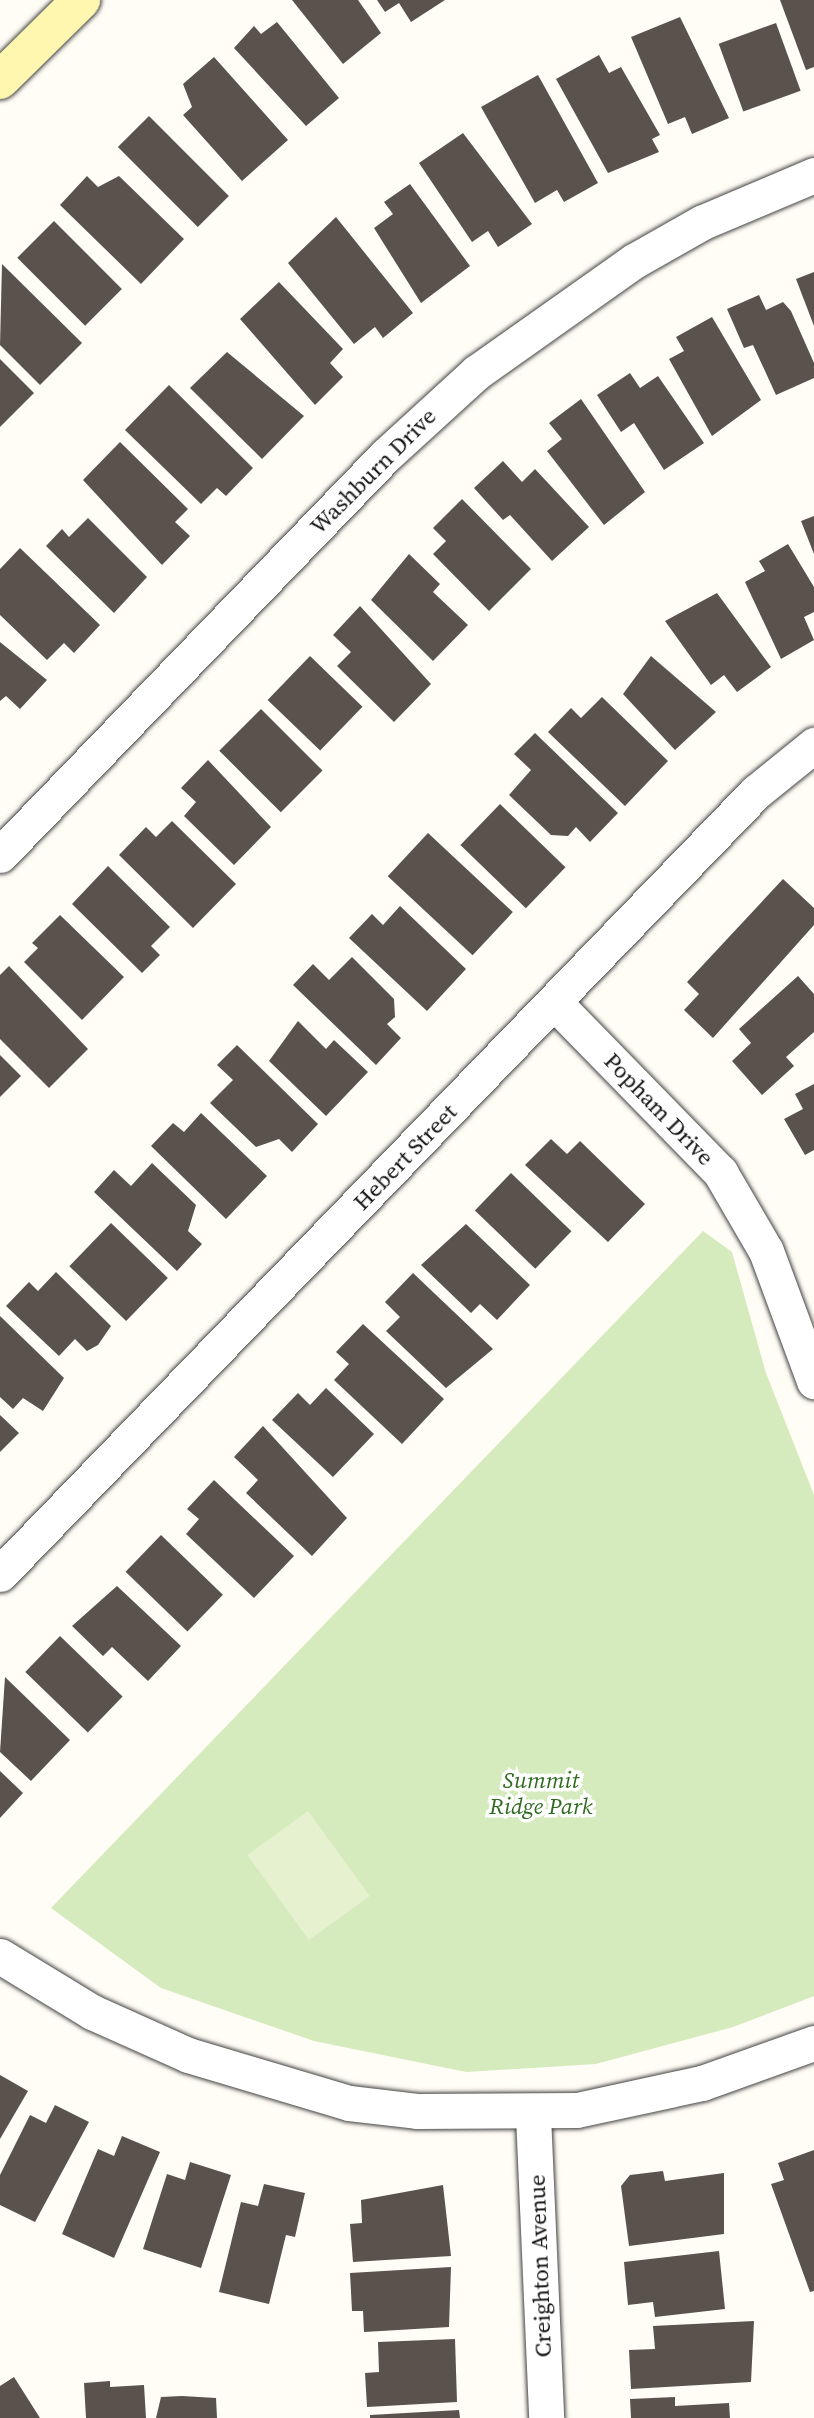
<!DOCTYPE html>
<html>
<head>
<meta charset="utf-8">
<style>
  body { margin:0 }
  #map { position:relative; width:814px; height:2418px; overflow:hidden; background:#fffdf5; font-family:"Source Serif 4",serif }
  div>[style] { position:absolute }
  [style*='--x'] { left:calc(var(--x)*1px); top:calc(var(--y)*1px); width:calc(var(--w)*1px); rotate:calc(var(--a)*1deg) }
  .green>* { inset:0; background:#d5ebbd }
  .pitch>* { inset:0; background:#e6f2cf; transform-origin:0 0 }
  .building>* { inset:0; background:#5a524d; transform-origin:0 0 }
  .roads { filter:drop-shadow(0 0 2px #444) drop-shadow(0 0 2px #444) }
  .street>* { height:35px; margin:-17.5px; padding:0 17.5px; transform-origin:17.5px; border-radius:17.5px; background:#fff }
  .secondary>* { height:38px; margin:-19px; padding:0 19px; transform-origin:19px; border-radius:19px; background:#fff6b0 }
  span { translate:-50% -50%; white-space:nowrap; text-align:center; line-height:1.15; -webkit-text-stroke:7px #fff; paint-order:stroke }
  .street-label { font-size:23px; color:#111 }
  .park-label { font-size:23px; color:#2f6b1f; font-style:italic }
</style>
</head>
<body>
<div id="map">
  <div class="green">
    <div style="clip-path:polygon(703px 1231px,732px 1252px,766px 1373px,814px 1495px,814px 1996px,733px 2027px,596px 2064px,466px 2072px,314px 2041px,161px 1988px,51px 1908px)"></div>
  </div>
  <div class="pitch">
    <div style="left:308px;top:1811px;width:105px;height:75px;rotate:54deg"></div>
  </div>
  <div class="building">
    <div style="clip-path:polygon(292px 0,358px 0,381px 33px,343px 64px)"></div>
    <div style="clip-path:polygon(377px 0,445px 0,411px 22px,399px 3px,385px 12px)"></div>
    <div style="clip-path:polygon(780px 0,814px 0,814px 67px,806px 70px)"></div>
    <div style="clip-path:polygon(680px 17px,729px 118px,692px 134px,685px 117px,668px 124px,631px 37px)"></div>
    <div style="clip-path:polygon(277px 22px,339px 98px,306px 126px,234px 48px,254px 26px,261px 34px)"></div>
    <div style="left:776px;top:23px;width:72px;height:61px;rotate:70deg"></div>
    <div style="clip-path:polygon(599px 55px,609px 73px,621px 67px,660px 135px,652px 139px,659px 152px,608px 173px,556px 79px)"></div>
    <div style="clip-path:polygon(214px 57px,288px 140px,242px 181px,183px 115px,192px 107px,183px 84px)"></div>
    <div style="clip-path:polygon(538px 75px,598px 183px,564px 202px,557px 190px,535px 203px,481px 107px)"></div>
    <div style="left:149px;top:116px;width:113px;height:44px;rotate:45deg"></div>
    <div style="clip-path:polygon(463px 133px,532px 224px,498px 247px,488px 231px,472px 242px,419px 163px)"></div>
    <div style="clip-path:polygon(87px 176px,98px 187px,119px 176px,184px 239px,141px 284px,60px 205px)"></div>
    <div style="clip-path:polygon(410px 184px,470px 266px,421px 303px,374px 228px,393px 214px,384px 202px)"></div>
    <div style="clip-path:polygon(336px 217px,413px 313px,383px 338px,375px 327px,354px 344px,288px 263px)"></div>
    <div style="left:54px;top:221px;width:96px;height:52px;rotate:45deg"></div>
    <div style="clip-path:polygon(2px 264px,82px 343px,40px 385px,0 345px)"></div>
    <div style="clip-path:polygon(814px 272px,814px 326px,796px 279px)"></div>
    <div style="clip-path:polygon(279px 282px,343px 349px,330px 363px,343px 377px,315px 405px,240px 319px)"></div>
    <div style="clip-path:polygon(759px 295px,766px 310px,783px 302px,791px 311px,814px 363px,814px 378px,776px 395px,753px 345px,744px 348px,727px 309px)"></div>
    <div style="clip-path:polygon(712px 317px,761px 400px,712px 436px,669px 359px,684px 351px,676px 337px)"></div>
    <div style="clip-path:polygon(227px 352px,304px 416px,262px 459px,190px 388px)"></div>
    <div style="clip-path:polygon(0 359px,34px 393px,0 427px)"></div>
    <div style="clip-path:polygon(630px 373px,640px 388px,658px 376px,704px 443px,664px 470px,634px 423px,621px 432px,597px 395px)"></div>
    <div style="clip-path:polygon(169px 385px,253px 468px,226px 496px,217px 488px,201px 504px,125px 430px)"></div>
    <div style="clip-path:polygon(581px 399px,645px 492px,604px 525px,547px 451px,562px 439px,549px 423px)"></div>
    <div style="clip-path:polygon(120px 442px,188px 509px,175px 522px,190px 536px,162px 565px,83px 480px)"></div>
    <div style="clip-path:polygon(503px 461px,522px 482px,535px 469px,589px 527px,552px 561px,510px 515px,503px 520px,474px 488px)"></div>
    <div style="clip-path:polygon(462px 499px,531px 569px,489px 611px,433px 554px,446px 541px,433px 528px)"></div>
    <div style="clip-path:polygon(814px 516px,814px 554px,801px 521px)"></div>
    <div style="clip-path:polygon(88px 518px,147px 577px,114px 613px,46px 546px,62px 529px,69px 537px)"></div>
    <div style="clip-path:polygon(788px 544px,814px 587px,814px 612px,804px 617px,814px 640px,781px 659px,745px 582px,765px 571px,759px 561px)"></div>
    <div style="clip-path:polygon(20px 548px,100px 625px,74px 653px,64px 643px,47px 660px,0 615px,0 569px)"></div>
    <div style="clip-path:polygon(409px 554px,440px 584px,433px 592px,468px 625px,433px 661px,371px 600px)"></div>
    <div style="clip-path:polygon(717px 593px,771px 667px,737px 692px,724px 675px,711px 685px,665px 621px)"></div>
    <div style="clip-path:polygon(360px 606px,431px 684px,394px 722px,337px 666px,351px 652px,333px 635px)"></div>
    <div style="clip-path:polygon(0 642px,47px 680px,20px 709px,6px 696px,0 701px)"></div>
    <div style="left:310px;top:656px;width:73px;height:61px;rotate:44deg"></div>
    <div style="clip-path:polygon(651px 656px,716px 712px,675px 750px,623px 694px)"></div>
    <div style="clip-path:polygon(602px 697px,668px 761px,625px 806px,548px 732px,571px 708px,581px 718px)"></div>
    <div style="left:261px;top:709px;width:87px;height:59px;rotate:45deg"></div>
    <div style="clip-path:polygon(535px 733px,618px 813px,590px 842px,576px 827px,568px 836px,551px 835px,509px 795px,531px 770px,514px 754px)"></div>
    <div style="clip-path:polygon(208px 760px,271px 827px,234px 865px,184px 816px,196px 802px,181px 788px)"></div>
    <div style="left:500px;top:804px;width:91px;height:57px;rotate:44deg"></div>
    <div style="clip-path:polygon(172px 821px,236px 884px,193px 928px,119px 855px,146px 827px,156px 837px)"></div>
    <div style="left:428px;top:833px;width:116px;height:59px;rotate:43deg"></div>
    <div style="clip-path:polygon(108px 866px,170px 927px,151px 946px,160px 955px,142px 973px,72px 904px)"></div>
    <div style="clip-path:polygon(783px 879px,814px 908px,814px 925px,713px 1038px,684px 1010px,699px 994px,687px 982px)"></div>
    <div style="clip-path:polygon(400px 906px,466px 969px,427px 1011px,349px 938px,372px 914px,383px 925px)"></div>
    <div style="clip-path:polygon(60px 915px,124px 977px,82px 1020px,24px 962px,38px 948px,32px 943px)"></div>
    <div style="clip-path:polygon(352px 957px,394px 999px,395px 1017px,387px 1024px,401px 1038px,376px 1065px,293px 985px,313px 964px,329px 980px)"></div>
    <div style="clip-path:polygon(9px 966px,88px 1049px,49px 1088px,0 1039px,0 975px)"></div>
    <div style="clip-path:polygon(798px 976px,814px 994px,814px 1032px,786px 1057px,794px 1066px,762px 1095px,732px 1061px,751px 1043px,739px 1029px)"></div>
    <div style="clip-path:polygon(298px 1021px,326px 1049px,334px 1040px,368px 1072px,326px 1116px,269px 1061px)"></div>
    <div style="clip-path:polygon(237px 1045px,318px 1124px,292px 1152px,279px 1139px,256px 1147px,210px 1103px,233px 1080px,217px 1065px)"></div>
    <div style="clip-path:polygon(0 1055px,21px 1076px,0 1097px)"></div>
    <div style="clip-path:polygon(814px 1084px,814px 1150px,805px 1155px,784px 1119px,803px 1109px,795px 1094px)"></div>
    <div style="clip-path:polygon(201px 1113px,267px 1176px,226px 1219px,151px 1146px,173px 1123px,184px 1132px)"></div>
    <div style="clip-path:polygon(551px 1139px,567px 1154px,580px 1141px,645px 1204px,608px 1242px,525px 1165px)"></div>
    <div style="clip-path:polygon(152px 1163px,196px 1205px,188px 1231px,202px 1244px,177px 1271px,94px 1192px,114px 1170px,131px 1186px)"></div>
    <div style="left:511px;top:1173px;width:84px;height:52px;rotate:44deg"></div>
    <div style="left:111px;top:1223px;width:79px;height:60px;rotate:44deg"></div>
    <div style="clip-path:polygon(466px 1224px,530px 1285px,497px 1320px,480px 1304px,471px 1313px,421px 1265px)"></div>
    <div style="clip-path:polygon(56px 1272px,111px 1326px,98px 1345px,87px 1351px,75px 1339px,59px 1356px,6px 1306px,29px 1282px,38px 1291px)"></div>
    <div style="clip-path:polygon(413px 1273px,493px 1349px,446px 1388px,386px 1331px,400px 1317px,385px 1302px)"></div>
    <div style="clip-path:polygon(0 1316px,64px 1378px,43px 1411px,23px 1398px,13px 1409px,0 1397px)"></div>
    <div style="clip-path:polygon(363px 1324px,444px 1399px,402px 1444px,334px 1380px,349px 1364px,336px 1352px)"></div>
    <div style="clip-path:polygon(326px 1388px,374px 1434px,333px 1477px,272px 1420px,298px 1393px,310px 1405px)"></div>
    <div style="clip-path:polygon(0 1415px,19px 1433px,0 1452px)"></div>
    <div style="clip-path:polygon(263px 1426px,347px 1518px,312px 1556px,246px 1493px,258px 1480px,234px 1457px)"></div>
    <div style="clip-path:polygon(214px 1480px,294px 1556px,254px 1598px,186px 1534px,199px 1519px,187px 1509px)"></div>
    <div style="left:161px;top:1535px;width:86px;height:51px;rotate:44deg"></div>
    <div style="clip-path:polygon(117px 1586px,181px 1646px,148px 1681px,112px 1647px,103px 1656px,72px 1626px)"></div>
    <div style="left:60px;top:1636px;width:87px;height:50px;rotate:44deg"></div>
    <div style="clip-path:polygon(5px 1677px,70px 1740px,31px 1781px,0 1752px)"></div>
    <div style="clip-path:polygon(0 1771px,23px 1793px,0 1818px)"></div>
    <div style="clip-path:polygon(0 2075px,28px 2091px,0 2139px)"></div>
    <div style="clip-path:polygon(55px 2105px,89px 2122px,35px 2222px,0 2205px,0 2175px,30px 2115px,46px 2123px)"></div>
    <div style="clip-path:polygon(122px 2136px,160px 2152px,114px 2258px,62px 2234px,98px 2149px,114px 2156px)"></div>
    <div style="clip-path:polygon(814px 2150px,814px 2291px,810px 2292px,771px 2184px,784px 2180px,778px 2163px)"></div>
    <div style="clip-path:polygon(190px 2162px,231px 2175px,201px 2268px,143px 2249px,167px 2174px,185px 2180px)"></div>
    <div style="clip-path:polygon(663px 2171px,665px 2181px,724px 2173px,724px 2234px,629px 2246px,621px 2186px,630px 2175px)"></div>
    <div style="clip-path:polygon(264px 2184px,305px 2193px,295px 2237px,286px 2235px,269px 2304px,219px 2292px,241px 2202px,258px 2206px)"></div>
    <div style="clip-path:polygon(443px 2185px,451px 2256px,353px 2262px,350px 2224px,362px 2223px,361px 2200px)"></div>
    <div style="clip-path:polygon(719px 2251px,725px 2309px,655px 2317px,653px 2302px,628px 2305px,624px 2262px)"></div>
    <div style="clip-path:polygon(451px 2267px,449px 2327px,364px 2332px,363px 2311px,352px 2311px,350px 2273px)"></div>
    <div style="clip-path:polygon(754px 2321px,751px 2382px,631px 2389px,629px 2350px,655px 2349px,653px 2326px)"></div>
    <div style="clip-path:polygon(455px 2339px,457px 2402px,367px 2407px,365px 2373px,379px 2372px,378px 2342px)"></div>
    <div style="clip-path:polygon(14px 2377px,40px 2418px,0 2418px,0 2386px)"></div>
    <div style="clip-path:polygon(110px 2381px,110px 2387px,144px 2385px,146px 2418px,86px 2418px,84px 2383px)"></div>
    <div style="clip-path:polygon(182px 2396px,216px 2398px,217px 2418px,156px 2418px,161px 2397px)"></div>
    <div style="clip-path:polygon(675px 2397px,675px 2406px,729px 2403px,730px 2418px,631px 2418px,630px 2399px)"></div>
    <div style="clip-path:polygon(459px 2410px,460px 2418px,370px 2418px,370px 2415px)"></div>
  </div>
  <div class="roads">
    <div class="street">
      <div style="--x:0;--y:855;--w:556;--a:-46.02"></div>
      <div style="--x:386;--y:455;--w:123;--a:-42.4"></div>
      <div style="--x:477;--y:372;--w:192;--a:-35.3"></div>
      <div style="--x:634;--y:261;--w:79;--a:-29.5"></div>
      <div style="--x:703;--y:222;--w:121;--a:-22.9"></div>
      <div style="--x:554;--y:1002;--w:238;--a:45.7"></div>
      <div style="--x:720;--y:1172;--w:91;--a:59.8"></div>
      <div style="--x:766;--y:1251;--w:139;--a:69.7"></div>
      <div style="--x:0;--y:1574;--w:1088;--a:-45.97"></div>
      <div style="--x:756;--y:792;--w:75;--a:-39"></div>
      <div style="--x:0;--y:1956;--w:108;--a:31.3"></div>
      <div style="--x:92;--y:2012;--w:105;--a:24.1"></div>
      <div style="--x:188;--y:2055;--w:168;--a:16.6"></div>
      <div style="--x:349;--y:2103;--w:68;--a:6.7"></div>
      <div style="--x:417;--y:2111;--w:160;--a:-0.4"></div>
      <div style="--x:577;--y:2110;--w:128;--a:-12.2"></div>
      <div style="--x:702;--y:2083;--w:119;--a:-19.7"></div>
      <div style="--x:533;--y:2115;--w:303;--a:87.5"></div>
    </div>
    <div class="secondary">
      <div style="--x:0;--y:80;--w:114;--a:-44.6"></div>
    </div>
  </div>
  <div class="street-label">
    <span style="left:373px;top:471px;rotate:-45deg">Washburn Drive</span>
    <span style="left:659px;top:1109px;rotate:46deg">Popham Drive</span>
    <span style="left:405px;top:1157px;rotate:-46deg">Hebert Street</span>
    <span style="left:540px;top:2266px;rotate:-92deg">Creighton Avenue</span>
  </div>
  <div class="park-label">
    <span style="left:541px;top:1793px">Summit<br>Ridge Park</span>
  </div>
</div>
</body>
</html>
